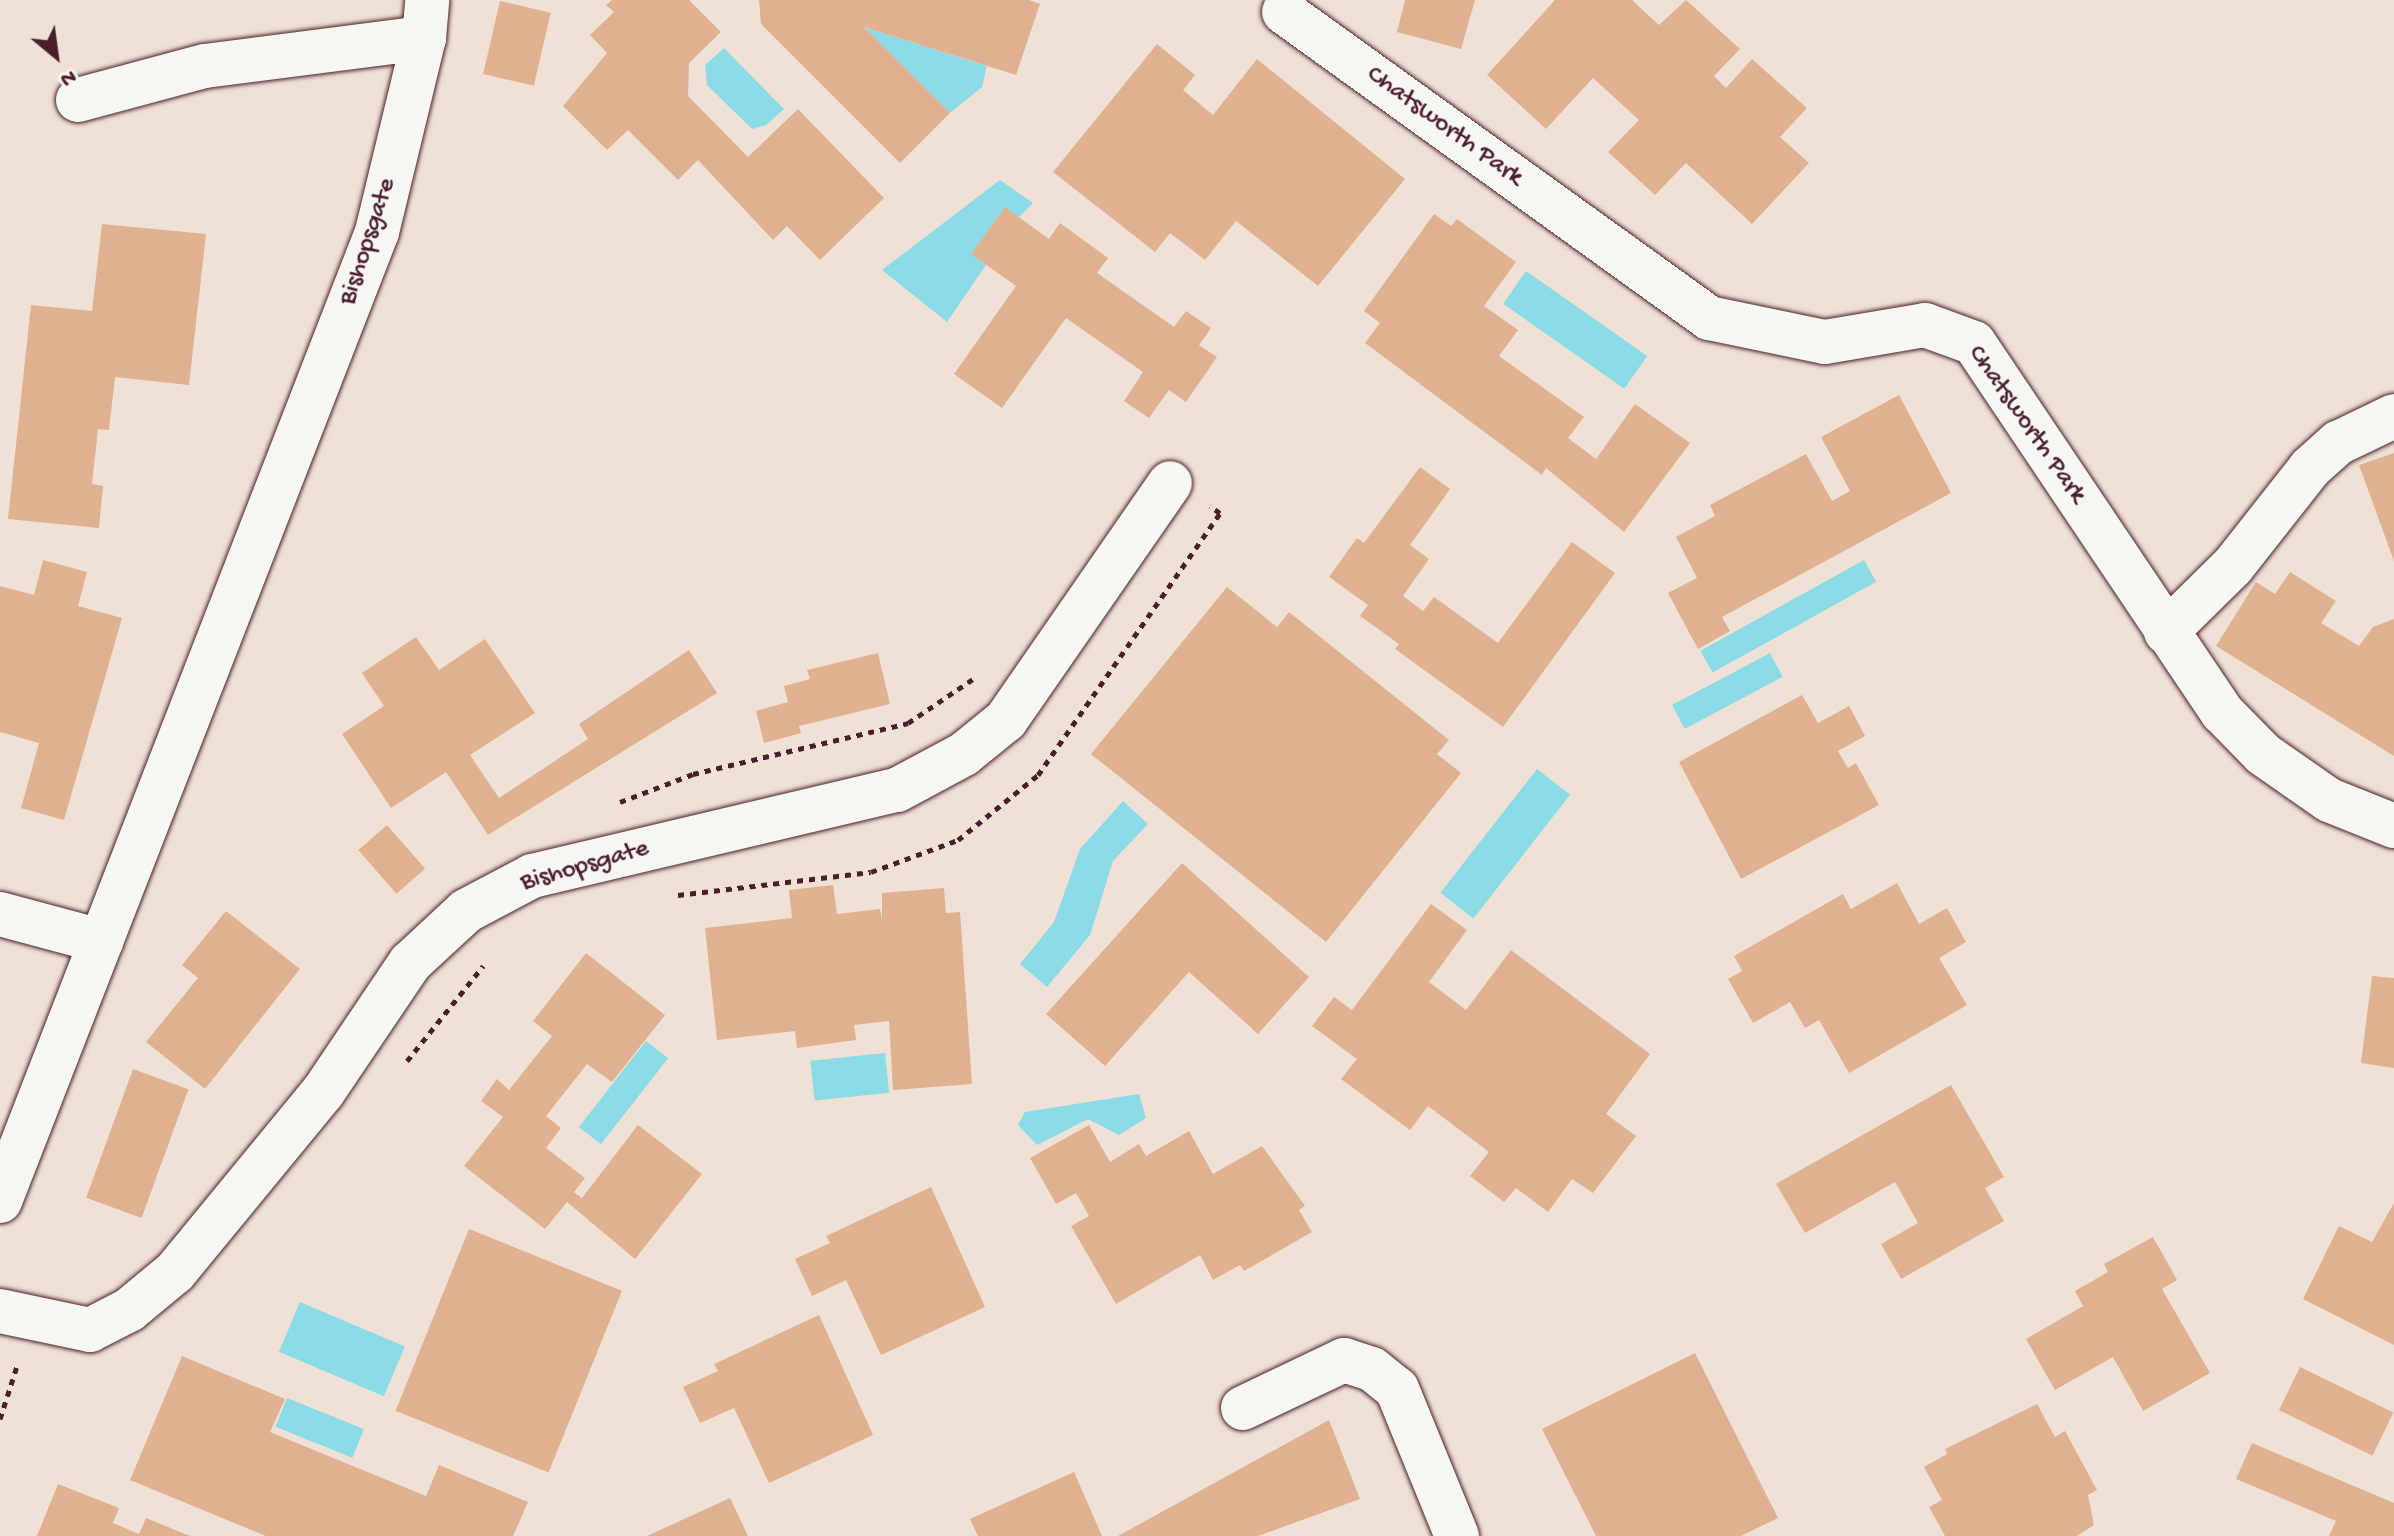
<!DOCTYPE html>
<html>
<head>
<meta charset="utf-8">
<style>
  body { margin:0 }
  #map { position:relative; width:2394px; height:1536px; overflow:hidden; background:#efe1d5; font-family:"Gochi Hand",sans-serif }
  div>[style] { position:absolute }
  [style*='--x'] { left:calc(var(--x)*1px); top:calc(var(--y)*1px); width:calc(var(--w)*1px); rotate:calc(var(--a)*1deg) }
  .water>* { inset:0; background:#8bdbe7; transform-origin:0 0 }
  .building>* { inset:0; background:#e0b191; transform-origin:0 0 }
  .path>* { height:5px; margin-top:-2.5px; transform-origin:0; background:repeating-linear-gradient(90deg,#4a1f2b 0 6px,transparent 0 12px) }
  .roads { filter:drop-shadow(0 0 2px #4a1f2b) drop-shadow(0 0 2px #4a1f2b) }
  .minor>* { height:44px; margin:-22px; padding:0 22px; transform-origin:22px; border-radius:22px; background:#f6f6f2 }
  span { translate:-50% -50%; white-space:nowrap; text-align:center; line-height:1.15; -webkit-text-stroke:6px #f6f6f2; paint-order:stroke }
  .street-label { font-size:26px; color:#4a1f2b }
  .north { position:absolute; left:16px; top:16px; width:80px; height:80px; -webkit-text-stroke:6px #f6f6f2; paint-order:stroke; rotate:151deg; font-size:22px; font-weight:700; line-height:32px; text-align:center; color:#4a1f2b }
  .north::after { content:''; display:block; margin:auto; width:28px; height:36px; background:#4a1f2b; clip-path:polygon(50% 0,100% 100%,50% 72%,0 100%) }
</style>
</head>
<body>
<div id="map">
  <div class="water">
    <div style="clip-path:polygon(864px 27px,987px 66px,982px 87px,950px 113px)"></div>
    <div style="clip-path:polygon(724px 48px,784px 109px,766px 125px,752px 129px,707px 85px,705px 65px)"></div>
    <div style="clip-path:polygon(1000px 180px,1033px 203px,1019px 217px,1004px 208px,972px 254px,986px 265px,947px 322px,882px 270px)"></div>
    <div style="left:1526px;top:271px;width:148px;height:40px;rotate:35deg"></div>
    <div style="left:1864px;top:560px;width:25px;height:187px;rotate:61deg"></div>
    <div style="left:1770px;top:653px;width:27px;height:111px;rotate:62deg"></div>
    <div style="left:1537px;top:769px;width:42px;height:157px;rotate:38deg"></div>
    <div style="clip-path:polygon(1123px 801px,1148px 824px,1113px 861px,1090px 935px,1047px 987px,1020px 964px,1054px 922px,1080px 849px)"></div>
    <div style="left:646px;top:1041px;width:28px;height:109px;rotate:38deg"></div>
    <div style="left:885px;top:1053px;width:40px;height:75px;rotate:84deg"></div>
    <div style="clip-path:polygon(1139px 1094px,1146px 1118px,1119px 1135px,1088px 1119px,1037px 1145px,1018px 1125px,1025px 1112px)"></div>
    <div style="left:300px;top:1302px;width:114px;height:54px;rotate:23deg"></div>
    <div style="left:287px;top:1398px;width:83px;height:31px;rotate:22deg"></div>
  </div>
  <div class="building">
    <div style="clip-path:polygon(612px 0,689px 0,721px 32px,689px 63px,688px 96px,748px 157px,798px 109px,884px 198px,820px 260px,787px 226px,773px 240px,698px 160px,678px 180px,628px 130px,607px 150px,563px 106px,607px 53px,590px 35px,614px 12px,606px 5px)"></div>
    <div style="clip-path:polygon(759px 0,1029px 0,1040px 4px,1016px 75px,864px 27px,950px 113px,900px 163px,761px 24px)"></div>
    <div style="clip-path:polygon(1405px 0,1475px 0,1461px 49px,1397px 32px)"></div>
    <div style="clip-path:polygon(1555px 0,1632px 0,1659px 25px,1686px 0,1740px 49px,1714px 76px,1726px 88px,1752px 59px,1807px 108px,1780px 137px,1809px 163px,1752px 224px,1686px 163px,1655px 195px,1608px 152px,1639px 120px,1593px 78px,1546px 129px,1487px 75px)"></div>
    <div style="left:500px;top:1px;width:52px;height:75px;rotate:13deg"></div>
    <div style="clip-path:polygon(1157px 44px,1195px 75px,1183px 90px,1213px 115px,1257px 59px,1405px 179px,1318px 286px,1236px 221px,1205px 260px,1170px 233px,1155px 252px,1053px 172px)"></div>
    <div style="clip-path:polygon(1005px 207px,1049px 239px,1060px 223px,1108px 258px,1097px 273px,1174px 327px,1186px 311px,1211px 328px,1199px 345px,1217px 357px,1186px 402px,1169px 390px,1149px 418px,1124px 401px,1143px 372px,1066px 318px,1002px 408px,954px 374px,1016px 286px,971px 254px)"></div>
    <div style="clip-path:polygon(1434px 214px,1451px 226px,1457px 219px,1516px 262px,1484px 306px,1518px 330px,1499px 356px,1584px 417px,1568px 438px,1596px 459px,1635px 404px,1690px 443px,1624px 532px,1546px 468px,1542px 475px,1365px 343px,1380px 323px,1364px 311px)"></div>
    <div style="clip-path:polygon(102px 224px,206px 234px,189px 385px,115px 377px,109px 430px,98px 429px,92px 484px,103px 486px,99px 528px,8px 519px,31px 305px,92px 311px)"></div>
    <div style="clip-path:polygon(1899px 395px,1951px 493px,1722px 617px,1730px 631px,1698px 649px,1668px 593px,1697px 578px,1676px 537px,1715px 516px,1710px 505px,1806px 454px,1832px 501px,1850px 491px,1821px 437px)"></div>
    <div style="clip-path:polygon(2394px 453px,2394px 561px,2359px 465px)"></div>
    <div style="clip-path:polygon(1420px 467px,1450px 489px,1410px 545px,1429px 559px,1403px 596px,1423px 611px,1434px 597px,1498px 643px,1572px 542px,1615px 573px,1503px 727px,1395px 649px,1399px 644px,1360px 616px,1368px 605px,1329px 577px,1357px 538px,1364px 543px)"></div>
    <div style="clip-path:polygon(43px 560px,87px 572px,78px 606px,122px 618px,64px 820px,21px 808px,39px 743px,0 732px,0 586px,34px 595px)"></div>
    <div style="clip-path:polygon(2290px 572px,2336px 601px,2321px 623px,2359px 646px,2373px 627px,2394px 619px,2394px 756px,2216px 646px,2256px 582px,2275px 594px)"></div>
    <div style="clip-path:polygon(1227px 587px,1277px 627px,1289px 612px,1449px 740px,1437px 754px,1461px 773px,1326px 942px,1091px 754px)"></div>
    <div style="clip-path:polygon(416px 637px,439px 670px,485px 639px,535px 713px,470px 755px,499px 798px,588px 739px,579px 724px,689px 650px,717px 693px,488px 835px,446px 772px,391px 808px,342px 734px,384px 706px,362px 673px)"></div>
    <div style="clip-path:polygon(878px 653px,890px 704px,799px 726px,801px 733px,764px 743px,756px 711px,788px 702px,784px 686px,810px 679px,807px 670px)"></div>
    <div style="clip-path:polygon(1802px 695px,1818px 723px,1849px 706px,1865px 736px,1838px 751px,1848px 768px,1856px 763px,1879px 805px,1741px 879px,1679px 762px)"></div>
    <div style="left:387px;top:825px;width:58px;height:38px;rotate:49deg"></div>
    <div style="clip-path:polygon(1182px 863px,1309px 977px,1258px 1034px,1189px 972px,1105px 1066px,1046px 1014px)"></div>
    <div style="clip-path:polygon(1897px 883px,1919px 924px,1947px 908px,1966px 942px,1939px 958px,1967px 1005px,1849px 1073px,1819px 1020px,1805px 1028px,1790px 1002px,1753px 1023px,1728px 979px,1742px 971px,1734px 956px,1843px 894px,1851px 909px)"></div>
    <div style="clip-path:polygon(833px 885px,837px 914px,880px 909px,882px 919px,882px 893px,944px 888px,946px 913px,960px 912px,972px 1084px,893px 1090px,889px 1021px,854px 1025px,856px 1040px,797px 1048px,795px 1031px,717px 1040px,705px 928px,792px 918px,789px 890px)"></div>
    <div style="clip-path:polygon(1431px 904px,1467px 930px,1429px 982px,1466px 1010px,1511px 950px,1650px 1054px,1606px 1114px,1636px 1136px,1593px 1193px,1572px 1179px,1548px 1212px,1516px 1188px,1504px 1202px,1470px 1176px,1489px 1152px,1428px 1106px,1410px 1130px,1341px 1079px,1357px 1059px,1312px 1026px,1334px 997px,1352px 1010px)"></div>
    <div style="clip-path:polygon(226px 911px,300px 969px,205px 1089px,146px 1042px,198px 978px,182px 965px)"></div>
    <div style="clip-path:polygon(586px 953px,665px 1015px,612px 1082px,587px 1064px,546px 1116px,561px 1128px,546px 1148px,585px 1178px,574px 1192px,582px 1198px,638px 1125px,702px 1174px,635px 1259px,567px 1202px,545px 1229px,464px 1166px,503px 1117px,481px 1101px,497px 1079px,509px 1090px,552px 1036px,533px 1021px)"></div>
    <div style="clip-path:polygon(2372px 976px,2394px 978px,2394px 1068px,2361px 1063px)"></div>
    <div style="left:133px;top:1069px;width:59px;height:137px;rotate:20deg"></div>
    <div style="clip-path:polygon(1951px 1085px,2004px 1177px,1985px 1188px,2004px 1221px,1901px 1279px,1881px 1244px,1918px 1223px,1895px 1182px,1805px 1233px,1776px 1184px)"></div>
    <div style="clip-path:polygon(1089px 1125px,1110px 1162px,1139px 1144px,1146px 1156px,1189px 1131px,1213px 1174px,1262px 1146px,1305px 1206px,1299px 1210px,1312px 1232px,1244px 1271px,1240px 1265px,1213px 1280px,1200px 1255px,1116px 1304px,1071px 1226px,1089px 1216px,1076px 1193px,1056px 1204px,1030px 1158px)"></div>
    <div style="clip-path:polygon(931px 1187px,985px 1307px,881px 1355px,846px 1280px,812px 1296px,795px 1259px,830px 1243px,826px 1236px)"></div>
    <div style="clip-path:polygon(2394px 1203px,2394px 1345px,2303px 1299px,2339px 1226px,2372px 1242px)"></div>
    <div style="left:469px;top:1229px;width:165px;height:196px;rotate:22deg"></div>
    <div style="clip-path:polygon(2153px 1237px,2177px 1280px,2162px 1289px,2210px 1373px,2143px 1411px,2113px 1357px,2055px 1390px,2026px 1339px,2083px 1306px,2075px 1291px,2108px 1272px,2104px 1264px)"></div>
    <div style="clip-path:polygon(819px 1315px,873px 1435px,769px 1483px,734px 1408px,700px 1423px,683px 1387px,718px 1371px,714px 1364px)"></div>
    <div style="clip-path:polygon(1695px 1353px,1778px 1518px,1741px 1536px,1596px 1536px,1542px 1429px)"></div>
    <div style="clip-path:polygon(182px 1356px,285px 1399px,270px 1432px,426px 1496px,439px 1465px,528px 1502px,513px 1536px,266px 1536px,130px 1480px)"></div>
    <div style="left:2300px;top:1367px;width:104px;height:48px;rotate:26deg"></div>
    <div style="clip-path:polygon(2037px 1404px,2055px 1437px,2065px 1431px,2097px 1490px,2088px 1495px,2094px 1525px,2077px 1536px,1945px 1536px,1929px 1507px,1942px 1500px,1924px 1467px,1947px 1454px,1945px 1449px)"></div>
    <div style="clip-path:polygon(1329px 1420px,1360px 1499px,1258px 1536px,1118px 1536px)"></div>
    <div style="clip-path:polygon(2252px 1443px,2394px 1503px,2394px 1536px,2329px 1536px,2336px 1521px,2236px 1479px)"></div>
    <div style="clip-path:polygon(1074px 1472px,1102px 1536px,978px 1536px,970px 1519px)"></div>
    <div style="clip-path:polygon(58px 1484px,119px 1508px,113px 1523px,139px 1534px,146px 1518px,190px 1536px,37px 1536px)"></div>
    <div style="clip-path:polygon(730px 1498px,748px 1536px,647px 1536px)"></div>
  </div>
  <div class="path">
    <div style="--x:620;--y:802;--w:78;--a:-21"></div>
    <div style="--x:693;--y:774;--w:221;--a:-13.3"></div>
    <div style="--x:908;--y:723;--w:78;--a:-34.1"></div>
    <div style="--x:678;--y:895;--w:194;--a:-6.8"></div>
    <div style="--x:871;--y:872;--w:93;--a:-20.2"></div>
    <div style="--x:958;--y:840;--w:103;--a:-39.1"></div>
    <div style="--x:1038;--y:775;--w:319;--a:-55.2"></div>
    <div style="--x:1220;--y:513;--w:12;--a:-145"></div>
    <div style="--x:407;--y:1061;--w:122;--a:-51.3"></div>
    <div style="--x:0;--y:1419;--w:59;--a:-72.2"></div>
  </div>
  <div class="roads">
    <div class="minor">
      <div style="--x:1284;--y:12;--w:524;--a:35.75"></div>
      <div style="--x:1709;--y:318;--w:118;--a:11.7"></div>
      <div style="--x:1825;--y:342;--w:101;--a:-9.6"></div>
      <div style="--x:1925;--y:325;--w:52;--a:20.2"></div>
      <div style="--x:1974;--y:343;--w:445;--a:56.1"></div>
      <div style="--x:2222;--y:712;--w:59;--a:45.7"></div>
      <div style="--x:2263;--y:754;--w:80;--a:34.9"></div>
      <div style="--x:2329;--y:800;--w:70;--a:21.8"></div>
      <div style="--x:78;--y:100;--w:131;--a:-15"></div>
      <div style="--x:205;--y:66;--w:221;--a:-7.3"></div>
      <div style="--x:2166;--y:632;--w:94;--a:-44.6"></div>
      <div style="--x:2233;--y:566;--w:125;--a:-51.8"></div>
      <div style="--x:2310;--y:468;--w:38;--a:-42"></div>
      <div style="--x:2338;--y:443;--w:62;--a:-25.7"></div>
      <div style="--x:0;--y:914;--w:105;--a:15"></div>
      <div style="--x:0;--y:1201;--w:1040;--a:-68.74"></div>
      <div style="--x:377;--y:232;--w:200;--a:-76.4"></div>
      <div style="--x:424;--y:38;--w:38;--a:-85"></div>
      <div style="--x:0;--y:1311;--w:92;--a:11.9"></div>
      <div style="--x:90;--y:1330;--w:44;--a:-27.1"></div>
      <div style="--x:129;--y:1310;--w:60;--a:-39.6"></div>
      <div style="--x:175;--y:1272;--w:233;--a:-50.6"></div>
      <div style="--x:323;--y:1092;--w:156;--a:-56"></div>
      <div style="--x:410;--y:963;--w:76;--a:-42.9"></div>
      <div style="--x:466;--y:911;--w:75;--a:-27.9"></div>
      <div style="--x:532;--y:876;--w:375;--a:-13.3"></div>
      <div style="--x:897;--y:790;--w:76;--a:-28.2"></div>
      <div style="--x:964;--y:754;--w:54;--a:-39"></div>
      <div style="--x:1006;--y:720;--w:288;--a:-55.3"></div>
      <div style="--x:1243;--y:1408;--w:112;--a:-25.4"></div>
      <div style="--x:1344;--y:1360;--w:29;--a:18"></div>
      <div style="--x:1372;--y:1369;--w:32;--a:39"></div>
      <div style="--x:1397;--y:1389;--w:159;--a:67.8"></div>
    </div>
  </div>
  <div class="street-label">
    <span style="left:1444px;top:127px;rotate:36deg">Chatsworth Park</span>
    <span style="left:369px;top:242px;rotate:-72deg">Bishopsgate</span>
    <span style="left:2026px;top:425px;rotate:55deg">Chatsworth Park</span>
    <span style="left:585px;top:867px;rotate:-16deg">Bishopsgate</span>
  </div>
  <div class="north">N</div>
</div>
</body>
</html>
